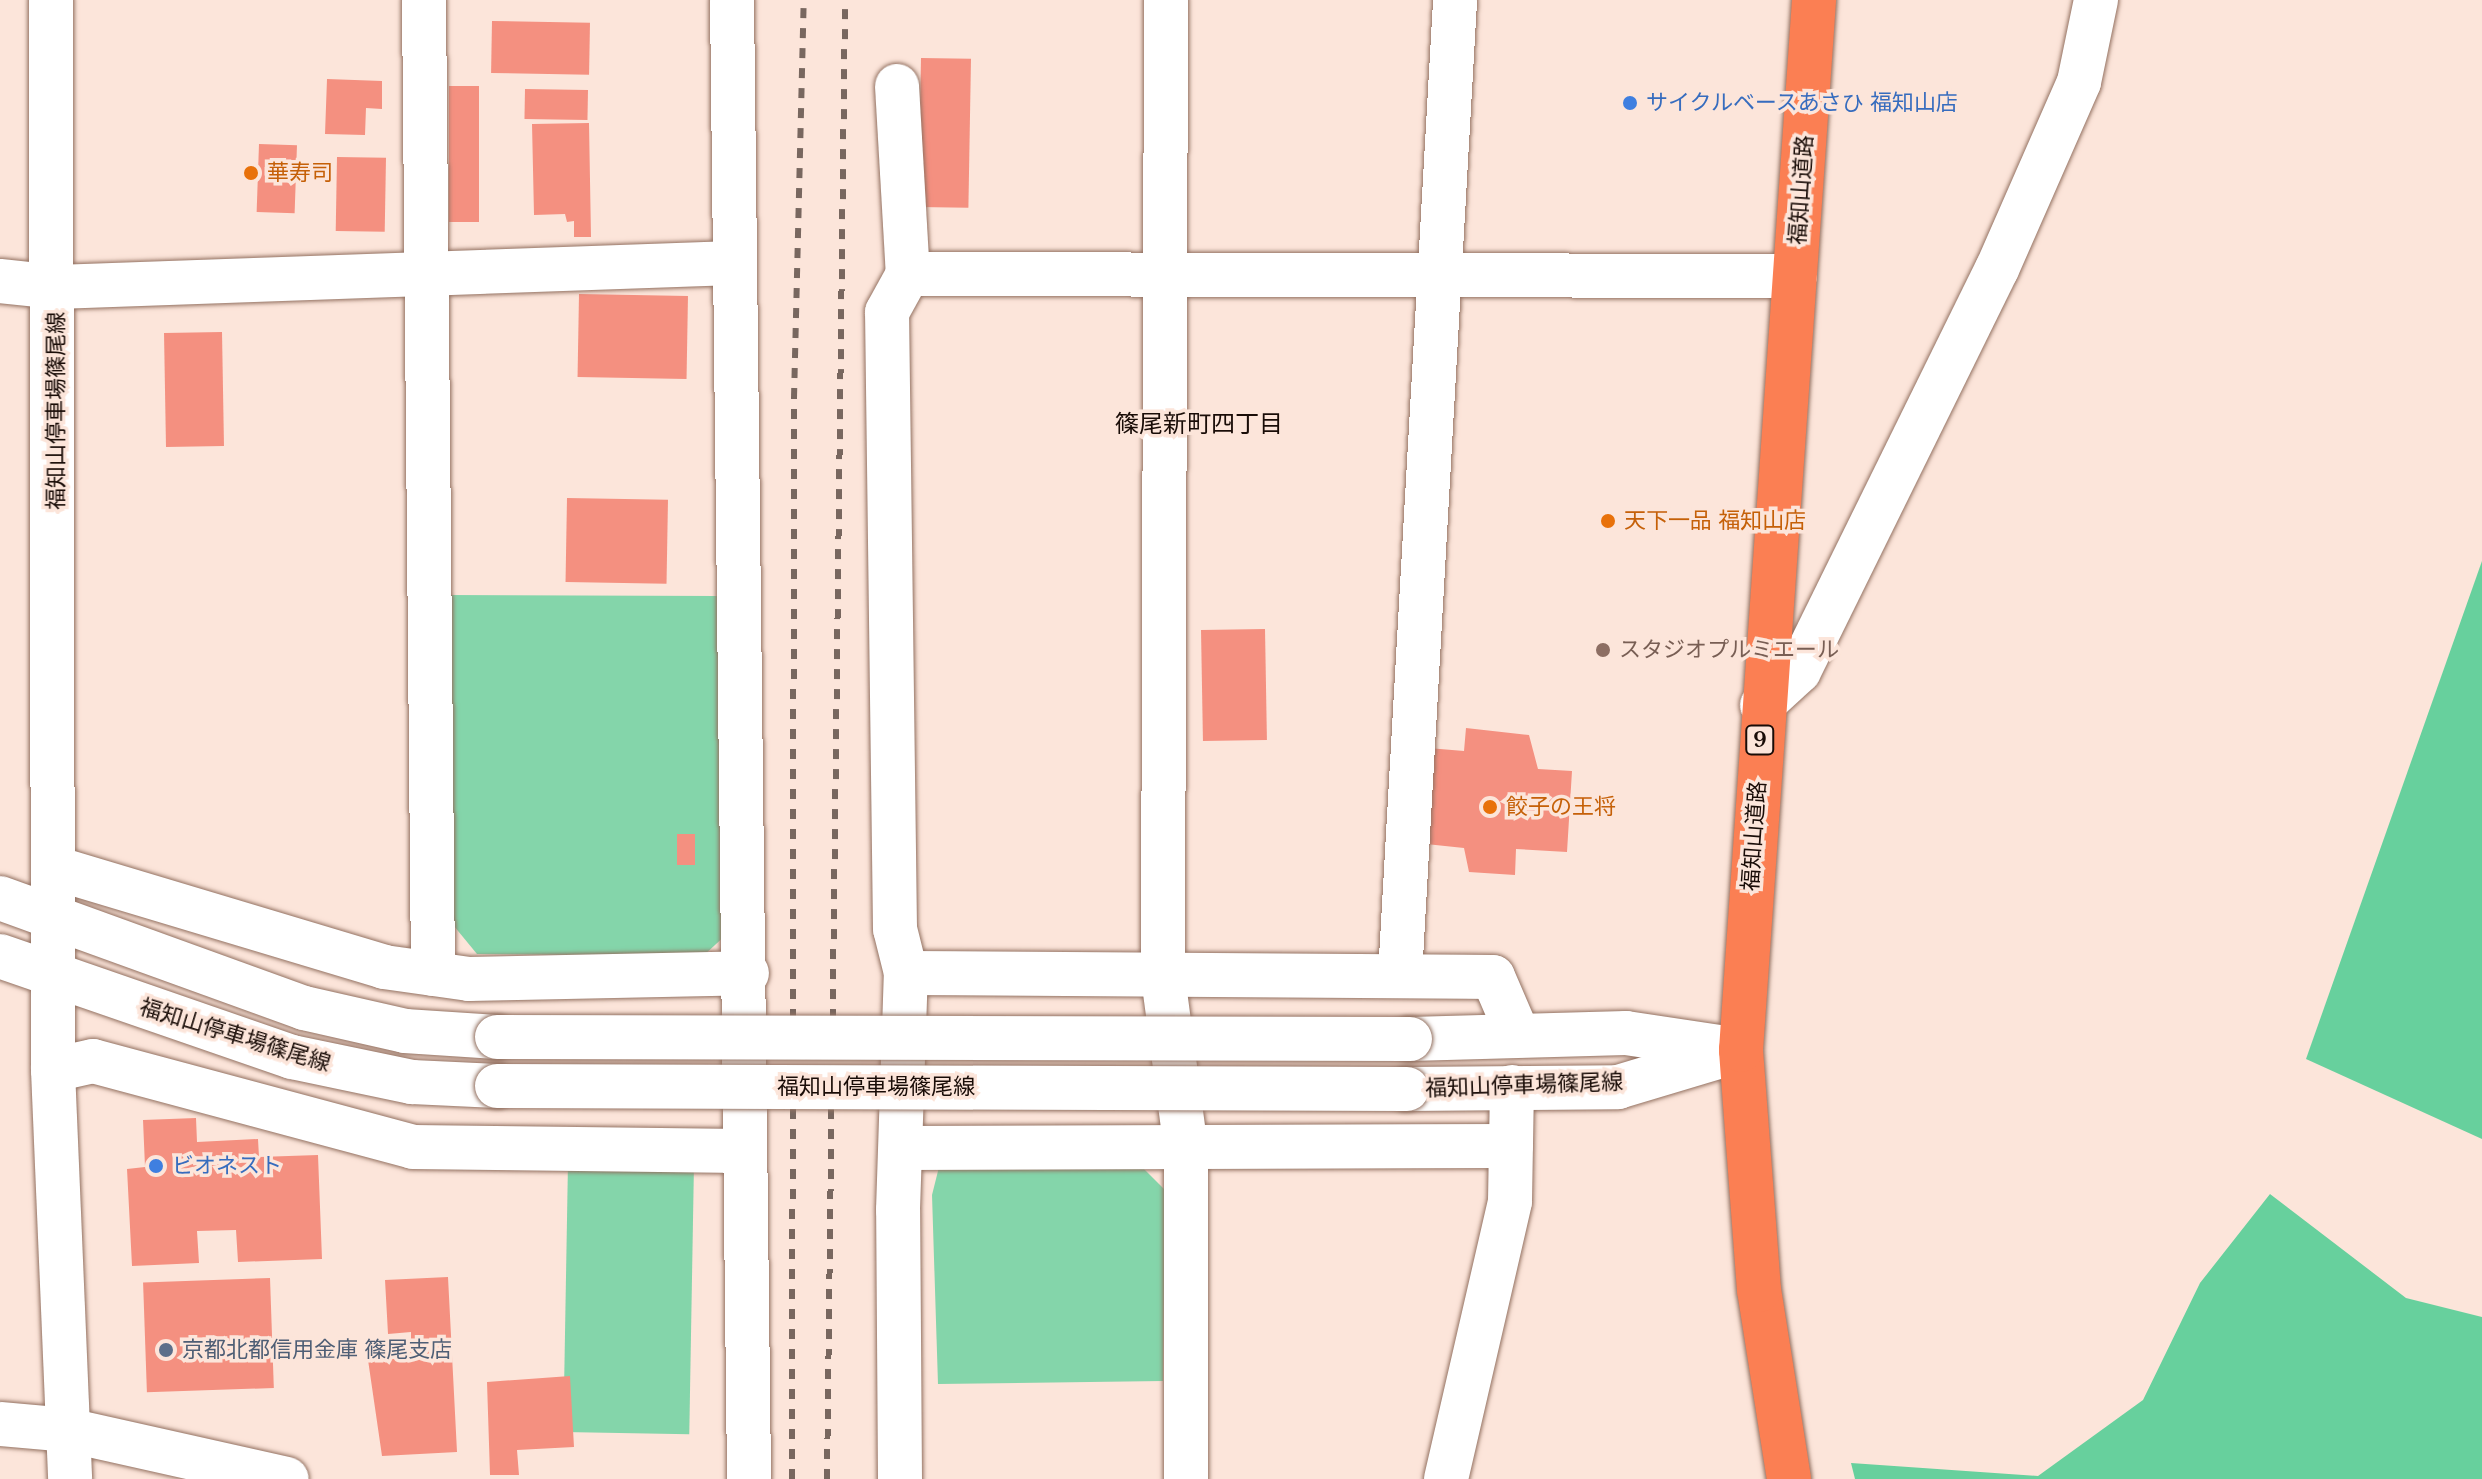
<!DOCTYPE html>
<html>
<head>
<meta charset="utf-8">
<style>
  body { margin:0 }
  #map { position:relative; width:2482px; height:1479px; overflow:hidden; background:#fce5da; font-family:"Libre Baskerville","Noto Sans JP",serif }
  div>[style] { position:absolute }
  [style*='--x'] { left:calc(var(--x)*1px); top:calc(var(--y)*1px); width:calc(var(--w)*1px); rotate:calc(var(--a)*1deg) }
  .green>* { inset:0; background:#84d5aa; transform-origin:0 0 }
  .forest>* { inset:0; background:#67d09d }
  .building>* { inset:0; background:#f49080; transform-origin:0 0 }
  .roads { filter:drop-shadow(0 0 2px #937161) drop-shadow(0 0 2px #937161) }
  .street>* { height:44px; margin:-22px; padding:0 22px; transform-origin:22px; border-radius:22px; background:#fff }
  .secondary>* { height:44px; margin:-22px; padding:0 22px; transform-origin:22px; border-radius:22px; background:#fff }
  .highway>* { height:44px; margin:-22px; padding:0 22px; transform-origin:22px; border-radius:22px; background:#fb7f53 }
  .rail>* { height:6px; margin-top:-3px; transform-origin:0; background:repeating-linear-gradient(90deg,#78675f 0 10px,transparent 0 20px) }
  .bridges { filter:drop-shadow(0 0 2px #937161) drop-shadow(0 0 2px #937161) }
  .secondary-bridge>* { height:44px; margin:-22px; padding:0 22px; transform-origin:22px; border-radius:22px; background:#fff }
  .dots>* { width:22px; height:22px; translate:-50% -50%; box-sizing:border-box; border:4px solid #fce5da; border-radius:50% }
  span { translate:-50% -50%; white-space:nowrap; text-align:center; line-height:1.15; -webkit-text-stroke:7px #fce5da; paint-order:stroke }
  .shield-label span { padding:2px 6px; background:#fce5da; border:2px solid; border-radius:6px; -webkit-text-stroke-width:0 }
  .shield-label { font-size:20px; color:#190c07; font-weight:700 }
  .shop-label { font-size:22px; color:#366cbe }
  .left { translate:0 -50%; text-align:left }
  .food-label { font-size:22px; color:#c56008 }
  .street-label { font-size:22px; color:#190c07 }
  .education-label { font-size:22px; color:#785e54 }
  .service-label { font-size:22px; color:#4e5e75 }
  .neighbourhood-label { font-size:24px; color:#190c07 }
</style>
</head>
<body>
<div id="map">
  <div class="green">
    <div style="clip-path:polygon(447px 595px,718px 596px,727px 934px,703px 956px,477px 954px,449px 920px)"></div>
    <div style="left:568px;top:1162px;width:126px;height:270px;rotate:1deg"></div>
    <div style="clip-path:polygon(1138px 1163px,1165px 1190px,1163px 1381px,938px 1384px,932px 1195px,939px 1167px)"></div>
  </div>
  <div class="forest">
    <div style="clip-path:polygon(2482px 561px,2482px 1139px,2306px 1059px)"></div>
    <div style="clip-path:polygon(2270px 1194px,2406px 1298px,2482px 1317px,2482px 1479px,1855px 1479px,1851px 1463px,2038px 1476px,2143px 1400px,2200px 1283px)"></div>
  </div>
  <div class="building">
    <div style="left:492px;top:21px;width:98px;height:52px;rotate:1deg"></div>
    <div style="left:921px;top:58px;width:50px;height:149px;rotate:1deg"></div>
    <div style="clip-path:polygon(327px 79px,382px 81px,382px 109px,366px 108px,365px 135px,325px 134px)"></div>
    <div style="left:449px;top:86px;width:30px;height:136px"></div>
    <div style="left:525px;top:89px;width:63px;height:30px;rotate:1deg"></div>
    <div style="clip-path:polygon(589px 123px,591px 237px,574px 237px,574px 221px,567px 222px,565px 214px,534px 215px,532px 124px)"></div>
    <div style="left:259px;top:144px;width:38px;height:68px;rotate:2deg"></div>
    <div style="left:337px;top:157px;width:49px;height:74px;rotate:1deg"></div>
    <div style="left:579px;top:294px;width:109px;height:83px;rotate:1deg"></div>
    <div style="left:222px;top:332px;width:114px;height:58px;rotate:89deg"></div>
    <div style="left:567px;top:498px;width:101px;height:84px;rotate:1deg"></div>
    <div style="left:1265px;top:629px;width:111px;height:64px;rotate:89deg"></div>
    <div style="clip-path:polygon(1466px 728px,1529px 735px,1538px 769px,1572px 771px,1567px 852px,1516px 849px,1515px 875px,1469px 872px,1464px 848px,1407px 842px,1416px 747px,1464px 751px)"></div>
    <div style="left:677px;top:834px;width:18px;height:31px"></div>
    <div style="clip-path:polygon(196px 1118px,197px 1142px,258px 1139px,259px 1157px,318px 1155px,322px 1259px,238px 1262px,236px 1230px,197px 1231px,199px 1263px,132px 1266px,127px 1169px,145px 1167px,143px 1120px)"></div>
    <div style="clip-path:polygon(448px 1277px,457px 1452px,382px 1456px,367px 1353px,411px 1351px,411px 1332px,388px 1334px,385px 1280px)"></div>
    <div style="left:270px;top:1278px;width:110px;height:127px;rotate:88deg"></div>
    <div style="clip-path:polygon(570px 1376px,574px 1447px,517px 1450px,519px 1475px,490px 1475px,487px 1382px)"></div>
  </div>
  <div class="roads">
    <div class="street">
      <div style="--x:424;--y:0;--w:974;--a:89.47"></div>
      <div style="--x:732;--y:0;--w:1479;--a:89.34"></div>
      <div style="--x:1166;--y:0;--w:977;--a:90.18"></div>
      <div style="--x:1163;--y:977;--w:174;--a:82.4"></div>
      <div style="--x:1186;--y:1149;--w:330;--a:90"></div>
      <div style="--x:897;--y:86;--w:188;--a:86.7"></div>
      <div style="--x:0;--y:281;--w:56;--a:6.1"></div>
      <div style="--x:56;--y:287;--w:678;--a:-2.03"></div>
      <div style="--x:1762;--y:705;--w:50;--a:-42.6"></div>
      <div style="--x:1799;--y:671;--w:448;--a:-63.8"></div>
      <div style="--x:1997;--y:269;--w:204;--a:-66.3"></div>
      <div style="--x:2079;--y:82;--w:84;--a:-78.3"></div>
      <div style="--x:55;--y:868;--w:344;--a:16.7"></div>
      <div style="--x:384;--y:967;--w:86;--a:8"></div>
      <div style="--x:469;--y:979;--w:278;--a:-1.2"></div>
      <div style="--x:906;--y:973;--w:587;--a:0.39"></div>
      <div style="--x:1493;--y:977;--w:63;--a:66.7"></div>
      <div style="--x:1400;--y:976;--w:978;--a:-86.77"></div>
      <div style="--x:53;--y:1070;--w:41;--a:-12.7"></div>
      <div style="--x:93;--y:1061;--w:331;--a:15"></div>
      <div style="--x:413;--y:1147;--w:329;--a:0.7"></div>
      <div style="--x:904;--y:1148;--w:607;--a:-0.19"></div>
      <div style="--x:68;--y:1430;--w:224;--a:12.6"></div>
      <div style="--x:900;--y:1479;--w:269;--a:-90.4"></div>
      <div style="--x:898;--y:1210;--w:237;--a:-88.1"></div>
      <div style="--x:906;--y:973;--w:45;--a:-104"></div>
      <div style="--x:895;--y:929;--w:617;--a:-90.74"></div>
      <div style="--x:887;--y:312;--w:43;--a:-61.1"></div>
      <div style="--x:908;--y:274;--w:887;--a:0.13"></div>
      <div style="--x:1446;--y:1479;--w:285;--a:-77"></div>
      <div style="--x:1510;--y:1201;--w:114;--a:-89"></div>
    </div>
    <div class="secondary">
      <div style="--x:51;--y:0;--w:1070;--a:89.89"></div>
      <div style="--x:53;--y:1070;--w:409;--a:87.6"></div>
      <div style="--x:0;--y:898;--w:323;--a:19.9"></div>
      <div style="--x:304;--y:1008;--w:104;--a:12.8"></div>
      <div style="--x:405;--y:1031;--w:92;--a:3.7"></div>
      <div style="--x:0;--y:956;--w:309;--a:19.1"></div>
      <div style="--x:292;--y:1057;--w:123;--a:11.8"></div>
      <div style="--x:412;--y:1082;--w:85;--a:2.7"></div>
      <div style="--x:1410;--y:1039;--w:216;--a:-1.6"></div>
      <div style="--x:1626;--y:1033;--w:101;--a:8.5"></div>
      <div style="--x:1407;--y:1089;--w:211;--a:-0.5"></div>
      <div style="--x:1618;--y:1087;--w:128;--a:-16.7"></div>
      <div style="--x:0;--y:1424;--w:68;--a:5"></div>
    </div>
    <div class="highway">
      <div style="--x:1789;--y:1479;--w:191;--a:-99"></div>
      <div style="--x:1759;--y:1290;--w:241;--a:-94.3"></div>
      <div style="--x:1741;--y:1050;--w:1053;--a:-86.02"></div>
    </div>
  </div>
  <div class="rail">
    <div style="--x:792;--y:1479;--w:1081;--a:-89.89"></div>
    <div style="--x:794;--y:398;--w:398;--a:-88.6"></div>
    <div style="--x:827;--y:1479;--w:1479;--a:-89.3"></div>
  </div>
  <div class="bridges">
    <div class="secondary-bridge">
      <div style="--x:497;--y:1037;--w:913;--a:0.13"></div>
      <div style="--x:497;--y:1086;--w:910;--a:0.19"></div>
    </div>
  </div>
  <div class="dots">
    <div style="left:1630px;top:103px;background:#3f7fe0"></div>
    <div style="left:251px;top:173px;background:#e8710a"></div>
    <div style="left:1608px;top:521px;background:#e8710a"></div>
    <div style="left:1603px;top:650px;background:#8d6e63"></div>
    <div style="left:1490px;top:807px;background:#e8710a"></div>
    <div style="left:156px;top:1166px;background:#3f7fe0"></div>
    <div style="left:166px;top:1350px;background:#5c6f8a"></div>
  </div>
  <div class="shield-label">
    <span style="left:1760px;top:740px">9</span>
  </div>
  <div class="shop-label">
    <span class="left" style="left:1646px;top:103px">サイクルベースあさひ 福知山店</span>
    <span class="left" style="left:172px;top:1166px">ビオネスト</span>
  </div>
  <div class="food-label">
    <span class="left" style="left:267px;top:173px">華寿司</span>
    <span class="left" style="left:1624px;top:521px">天下一品 福知山店</span>
    <span class="left" style="left:1506px;top:807px">餃子の王将</span>
  </div>
  <div class="street-label">
    <span style="left:1801px;top:190px;rotate:-86deg">福知山道路</span>
    <span style="left:56px;top:411px;rotate:-90deg">福知山停車場篠尾線</span>
    <span style="left:1754px;top:836px;rotate:-86deg">福知山道路</span>
    <span style="left:235px;top:1035px;rotate:17deg">福知山停車場篠尾線</span>
    <span style="left:1524px;top:1085px;rotate:-2deg">福知山停車場篠尾線</span>
    <span style="left:876px;top:1087px">福知山停車場篠尾線</span>
  </div>
  <div class="education-label">
    <span class="left" style="left:1619px;top:650px">スタジオプルミエール</span>
  </div>
  <div class="service-label">
    <span class="left" style="left:182px;top:1350px">京都北都信用金庫 篠尾支店</span>
  </div>
  <div class="neighbourhood-label">
    <span style="left:1199px;top:424px">篠尾新町四丁目</span>
  </div>
</div>
</body>
</html>
